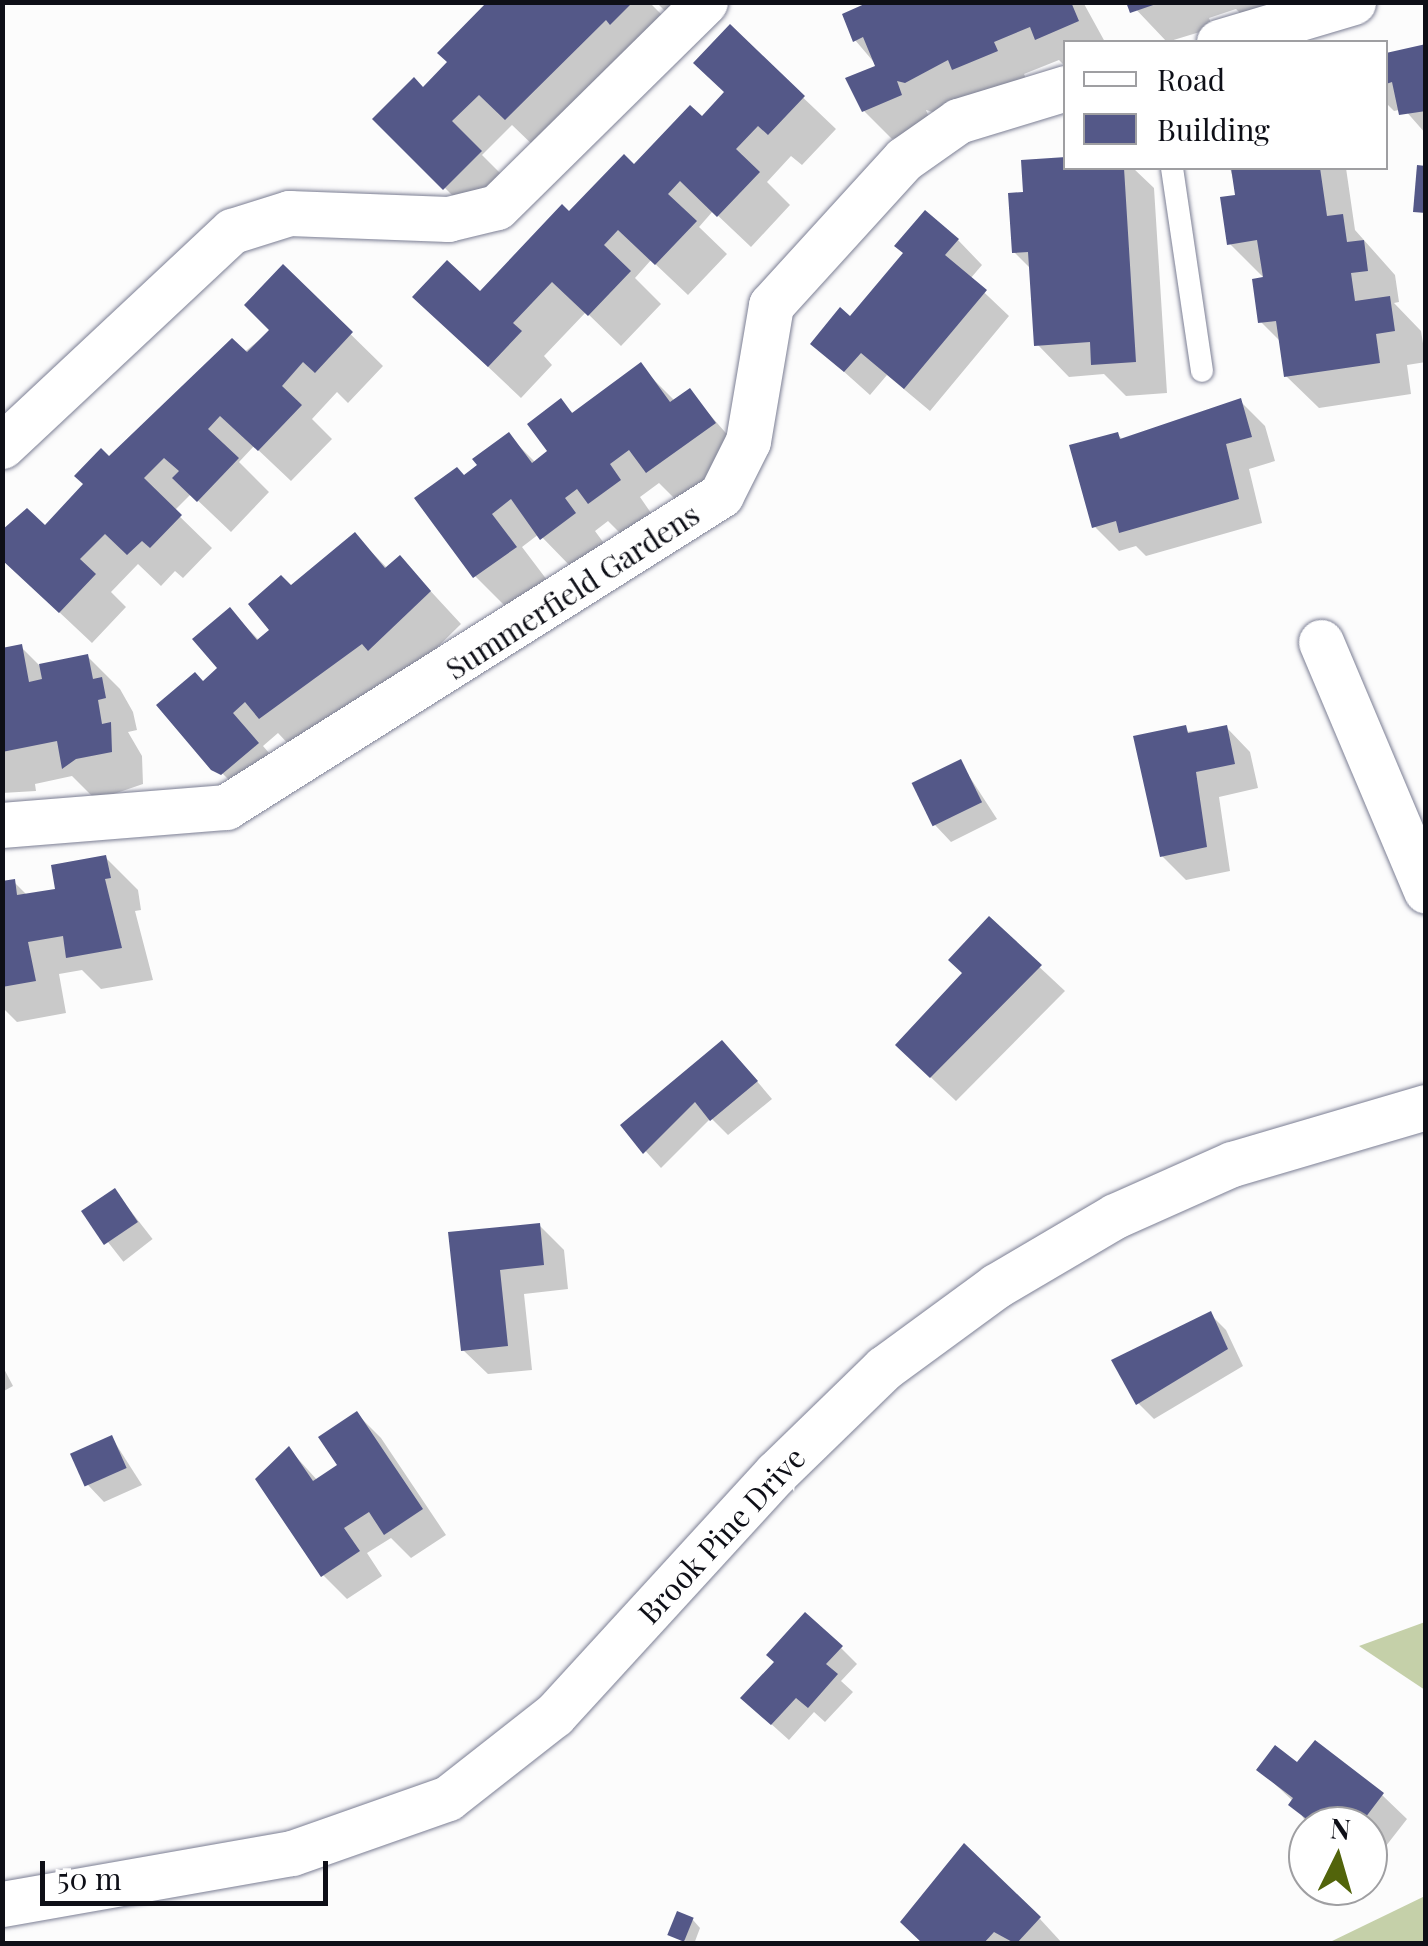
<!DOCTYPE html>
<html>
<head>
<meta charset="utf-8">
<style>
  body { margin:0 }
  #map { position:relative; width:1428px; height:1946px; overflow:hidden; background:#fcfcfc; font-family:"Playfair Display",serif }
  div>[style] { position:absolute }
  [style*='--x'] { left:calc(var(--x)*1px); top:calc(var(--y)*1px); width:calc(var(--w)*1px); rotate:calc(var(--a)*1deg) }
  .green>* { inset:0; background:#c5d0a9 }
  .shadow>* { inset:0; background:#0003; transform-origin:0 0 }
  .building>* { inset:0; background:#545888; transform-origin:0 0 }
  .roads { filter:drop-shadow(0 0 2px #7c7f94) drop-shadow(0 0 2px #7c7f94) }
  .service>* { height:22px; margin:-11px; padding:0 11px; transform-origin:11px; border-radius:11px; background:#fff }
  .minor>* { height:45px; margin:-22.5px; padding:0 22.5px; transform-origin:22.5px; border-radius:22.5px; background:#fff }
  span { translate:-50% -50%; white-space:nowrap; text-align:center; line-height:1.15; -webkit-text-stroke:10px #fff; paint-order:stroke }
  .street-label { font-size:30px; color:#0e0f17 }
  .frame { position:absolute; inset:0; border:5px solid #0e0f17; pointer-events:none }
  .legend { position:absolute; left:1063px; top:40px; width:325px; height:130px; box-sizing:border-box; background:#fff; border:2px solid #9f9fa2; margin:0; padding:12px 18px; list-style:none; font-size:30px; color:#0e0f17 }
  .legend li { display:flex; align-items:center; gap:20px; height:50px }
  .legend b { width:50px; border:2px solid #9f9fa2 }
  .north { position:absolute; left:1288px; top:1806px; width:100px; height:100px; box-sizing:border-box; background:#fff; border:2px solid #9f9fa2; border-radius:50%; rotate:5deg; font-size:28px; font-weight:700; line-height:40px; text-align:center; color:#0e0f17 }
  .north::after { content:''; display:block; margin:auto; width:35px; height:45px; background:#52640b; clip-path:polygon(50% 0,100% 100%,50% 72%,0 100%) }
  .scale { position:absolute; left:40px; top:1861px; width:288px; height:45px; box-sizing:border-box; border:5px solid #0e0f17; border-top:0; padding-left:12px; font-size:30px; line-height:35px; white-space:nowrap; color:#0e0f17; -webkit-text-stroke:8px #fff; paint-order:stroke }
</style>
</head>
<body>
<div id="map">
  <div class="green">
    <div style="clip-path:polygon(1425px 1622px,1425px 1690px,1359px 1646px)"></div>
    <div style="clip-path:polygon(1425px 1896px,1425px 1943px,1328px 1943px)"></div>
  </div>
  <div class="shadow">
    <div style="clip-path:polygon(563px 2px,649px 2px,673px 26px,538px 150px,512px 125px,482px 155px,512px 185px,477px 220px,376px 119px)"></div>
    <div style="clip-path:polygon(656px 2px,694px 2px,672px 18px)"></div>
    <div style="clip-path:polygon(875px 2px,1083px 2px,1105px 42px,1066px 42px,1066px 67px,1059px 60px,1024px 74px,1028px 83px,939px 114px,926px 110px,933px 127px,892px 139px,860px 107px,878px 67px,855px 40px)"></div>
    <div style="clip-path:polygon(1129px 2px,1286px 2px,1244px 17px,1236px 9px,1209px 18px,1213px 28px,1167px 42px)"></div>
    <div style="clip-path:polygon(730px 28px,836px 129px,802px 165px,791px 156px,767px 182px,790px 205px,751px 247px,713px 211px,699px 227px,727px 254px,688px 295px,651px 260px,635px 278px,661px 304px,621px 346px,586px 312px,544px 356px,552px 365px,521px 398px,448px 329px,569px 215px,702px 120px,727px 93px)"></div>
    <div style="clip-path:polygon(1426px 47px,1426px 134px,1404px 109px,1394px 111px,1386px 103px,1386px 55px)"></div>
    <div style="clip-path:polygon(1066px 168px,1133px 168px,1154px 188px,1167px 393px,1126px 396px,1104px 374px,1069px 377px,1037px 344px,1032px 270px,1014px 252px,1026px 194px)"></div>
    <div style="clip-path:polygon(1230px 168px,1346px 168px,1355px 230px,1395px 275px,1399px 302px,1394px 303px,1421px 331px,1426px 362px,1407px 365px,1411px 394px,1319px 408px,1286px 376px,1282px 343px,1261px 322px,1265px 279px,1230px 244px,1238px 197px)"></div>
    <div style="clip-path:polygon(958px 240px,982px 265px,970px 279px,1009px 316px,930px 411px,887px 375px,870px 395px,813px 344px,850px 320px,906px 254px)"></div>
    <div style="clip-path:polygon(283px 268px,383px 366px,348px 403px,337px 392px,312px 419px,332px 439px,291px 481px,254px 446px,239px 462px,269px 492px,231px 532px,191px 494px,174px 511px,212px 548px,183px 578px,175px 571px,161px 586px,138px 564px,111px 592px,126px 607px,92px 643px,23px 578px,45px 528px,110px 459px,272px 330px)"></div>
    <div style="clip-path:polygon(640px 366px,675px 401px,689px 391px,746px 456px,680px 504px,659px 483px,640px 497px,651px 513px,622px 535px,608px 521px,595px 531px,606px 546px,574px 570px,539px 534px,522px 547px,547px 580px,507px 608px,475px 576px,465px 477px,508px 435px,536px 463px,551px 452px,561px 402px,574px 414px)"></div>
    <div style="clip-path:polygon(1240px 401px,1265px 426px,1275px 461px,1249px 469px,1262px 523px,1146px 556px,1136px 546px,1119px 551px,1095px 527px,1117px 434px,1124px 441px)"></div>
    <div style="clip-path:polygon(355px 535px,388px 569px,400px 558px,461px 624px,402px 682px,293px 749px,278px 733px,263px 746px,289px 776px,254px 805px,222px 773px,203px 684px,221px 669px,230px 611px,260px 641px,273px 630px,291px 588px)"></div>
    <div style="clip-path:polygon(21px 647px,40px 666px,88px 657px,120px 689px,133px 712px,137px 730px,128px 732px,142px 756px,143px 784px,96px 800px,72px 776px,35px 784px,36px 791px,2px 793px,2px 651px)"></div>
    <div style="clip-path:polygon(1226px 727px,1250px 752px,1258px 788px,1219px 797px,1230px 871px,1186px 880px,1162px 856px,1137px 738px)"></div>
    <div style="clip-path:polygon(960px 762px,997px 819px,951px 842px,935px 825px)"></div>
    <div style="clip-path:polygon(106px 858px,138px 890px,141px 910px,135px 911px,153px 980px,101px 989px,82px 970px,59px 974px,66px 1013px,17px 1022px,2px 1007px,2px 884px,14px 882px,28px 896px,58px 891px)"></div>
    <div style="clip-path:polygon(989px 920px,1065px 991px,956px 1101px,922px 1069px)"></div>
    <div style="clip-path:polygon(738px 1059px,772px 1099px,728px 1135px,711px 1118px,661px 1168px,623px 1126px)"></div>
    <div style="left:115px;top:1191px;width:61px;height:37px;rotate:52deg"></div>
    <div style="clip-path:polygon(539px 1225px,564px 1250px,568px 1289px,524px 1294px,532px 1370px,488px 1374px,463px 1350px,451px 1235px)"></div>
    <div style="clip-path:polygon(1210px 1314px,1226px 1330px,1243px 1366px,1154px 1419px,1138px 1403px)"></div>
    <div style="clip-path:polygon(2px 1365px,13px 1386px,2px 1392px)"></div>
    <div style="clip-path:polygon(357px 1414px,381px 1438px,446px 1535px,411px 1558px,391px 1538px,367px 1553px,382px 1576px,347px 1599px,323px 1575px,289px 1449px,318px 1481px,340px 1466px)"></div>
    <div style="clip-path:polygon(112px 1438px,142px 1485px,104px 1502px,88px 1485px)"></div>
    <div style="clip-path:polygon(841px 1648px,857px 1664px,841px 1681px,853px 1692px,825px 1722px,814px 1712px,789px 1740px,760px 1714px)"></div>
    <div style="clip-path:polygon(1297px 1766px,1382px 1795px,1407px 1819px,1368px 1869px,1368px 1826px,1308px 1826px,1294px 1802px,1260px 1770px)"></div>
    <div style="clip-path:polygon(1040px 1919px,1063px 1944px,925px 1944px)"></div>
    <div style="clip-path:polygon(693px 1920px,700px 1928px,694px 1944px,670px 1935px)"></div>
  </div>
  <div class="building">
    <div style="clip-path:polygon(487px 2px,633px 2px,610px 25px,606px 20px,505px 120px,479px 95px,452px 121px,482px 151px,443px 190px,372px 119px,414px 77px,423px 87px,447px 62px,437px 53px)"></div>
    <div style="clip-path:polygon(869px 2px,1071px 2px,1079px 21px,1035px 40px,1030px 27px,994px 42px,998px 51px,952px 70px,948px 60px,905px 83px,897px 81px,902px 95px,862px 112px,845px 78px,875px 66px,863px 37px,853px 42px,842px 14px)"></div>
    <div style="clip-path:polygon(1126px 2px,1159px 2px,1159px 3px,1130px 13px)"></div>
    <div style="clip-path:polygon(730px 24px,805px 96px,768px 135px,758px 126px,736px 149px,760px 172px,717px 217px,680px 181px,668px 194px,697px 221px,655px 265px,618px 230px,604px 245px,631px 271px,588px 316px,552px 282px,513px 323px,522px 331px,488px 367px,412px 297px,447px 260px,480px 291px,562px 204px,569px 211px,624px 154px,634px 164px,690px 105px,702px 116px,724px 92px,693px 63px)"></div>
    <div style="clip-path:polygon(1426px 44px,1426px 111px,1399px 115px,1392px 82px,1386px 84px,1386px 53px)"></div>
    <div style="clip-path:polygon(1066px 157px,1066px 168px,1124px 168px,1136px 362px,1091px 365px,1090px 342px,1034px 346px,1028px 252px,1012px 253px,1008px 193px,1023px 192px,1021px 160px)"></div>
    <div style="clip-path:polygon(1417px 165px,1426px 166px,1426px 213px,1413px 212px)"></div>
    <div style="clip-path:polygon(1231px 168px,1320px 168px,1327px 216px,1343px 214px,1347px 242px,1364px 240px,1368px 271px,1351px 273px,1355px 301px,1390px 296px,1395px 331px,1376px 334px,1380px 363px,1284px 377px,1276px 321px,1258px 323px,1252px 279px,1263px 277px,1257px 240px,1227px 245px,1220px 197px,1235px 195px)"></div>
    <div style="clip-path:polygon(925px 210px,959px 239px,945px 255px,987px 290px,904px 389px,861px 353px,844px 372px,810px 344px,840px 307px,850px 316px,903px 253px,894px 246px)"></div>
    <div style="clip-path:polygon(283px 264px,353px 332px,315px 373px,303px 362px,282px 386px,302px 405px,258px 451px,220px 416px,208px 429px,239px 458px,197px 502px,172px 478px,179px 471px,164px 458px,144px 478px,182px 515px,150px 548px,142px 541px,127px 555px,105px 534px,80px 559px,96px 574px,59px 613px,2px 560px,2px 530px,27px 508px,45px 525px,83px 484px,74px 476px,101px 448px,109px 456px,232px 338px,247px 352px,269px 330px,244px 305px)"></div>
    <div style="clip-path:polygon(641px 362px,670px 402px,690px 388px,716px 423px,646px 473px,629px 450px,610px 464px,621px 480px,588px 504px,577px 489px,565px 498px,576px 513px,540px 540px,511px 499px,492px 514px,517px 547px,473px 578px,414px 498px,457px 467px,464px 475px,477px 465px,472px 459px,509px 432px,532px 463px,547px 451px,527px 424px,561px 398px,572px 413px)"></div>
    <div style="clip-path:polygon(1241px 398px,1252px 437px,1226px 444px,1239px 499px,1119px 533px,1116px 521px,1092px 528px,1069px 445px,1118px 432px,1120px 439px)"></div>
    <div style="clip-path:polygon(355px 532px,385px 568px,400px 555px,431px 591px,368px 651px,362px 644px,259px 719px,245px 702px,233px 713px,259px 743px,221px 775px,211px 770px,156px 705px,195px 672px,203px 681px,217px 668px,192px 639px,230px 607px,257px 640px,269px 630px,248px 604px,281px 575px,291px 585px)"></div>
    <div style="clip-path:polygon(22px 644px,29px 682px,42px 679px,39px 664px,88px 654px,93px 679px,102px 677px,106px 698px,98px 700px,102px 724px,111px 722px,112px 752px,76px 759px,62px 769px,57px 741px,2px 752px,2px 648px)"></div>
    <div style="clip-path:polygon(1186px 725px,1188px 733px,1227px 725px,1235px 764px,1196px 772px,1207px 847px,1160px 857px,1133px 736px)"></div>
    <div style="left:961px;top:759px;width:48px;height:55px;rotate:64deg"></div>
    <div style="clip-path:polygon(106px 855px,111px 878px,105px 879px,122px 948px,66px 958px,63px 936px,28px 942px,36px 981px,2px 987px,2px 881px,15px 879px,17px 895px,55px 889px,51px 865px)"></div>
    <div style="clip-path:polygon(989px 916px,1042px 965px,930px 1078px,895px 1045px,962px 973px,948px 960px)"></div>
    <div style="clip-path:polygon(722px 1040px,758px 1081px,710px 1121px,695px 1102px,643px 1154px,620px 1125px)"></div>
    <div style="left:115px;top:1188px;width:41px;height:41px;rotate:56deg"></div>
    <div style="clip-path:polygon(540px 1223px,544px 1265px,500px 1270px,508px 1346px,461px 1351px,448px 1232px)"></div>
    <div style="clip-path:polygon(1211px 1311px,1228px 1349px,1136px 1405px,1111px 1360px)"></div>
    <div style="clip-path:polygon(357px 1411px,423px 1509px,384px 1535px,369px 1512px,344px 1528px,360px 1551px,321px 1577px,255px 1479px,289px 1446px,313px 1481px,337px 1465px,318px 1437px)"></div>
    <div style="left:112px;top:1435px;width:36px;height:46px;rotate:66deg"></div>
    <div style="clip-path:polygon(805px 1612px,843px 1646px,826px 1664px,838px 1674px,808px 1708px,796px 1698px,771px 1725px,740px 1698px,774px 1662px,766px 1655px)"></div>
    <div style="clip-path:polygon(1315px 1740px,1384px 1793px,1359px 1826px,1308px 1826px,1308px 1835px,1302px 1830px,1309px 1821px,1288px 1805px,1293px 1798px,1256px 1770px,1275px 1745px,1297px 1762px)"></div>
    <div style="clip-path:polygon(964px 1843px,1041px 1917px,1016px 1944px,994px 1932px,983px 1944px,923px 1944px,900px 1922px)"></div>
    <div style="left:677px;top:1911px;width:18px;height:26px;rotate:22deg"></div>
  </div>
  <div class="roads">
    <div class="service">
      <div style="--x:1172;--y:168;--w:205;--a:81.6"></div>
    </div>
    <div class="minor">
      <div style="--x:1219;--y:42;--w:140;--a:-16.6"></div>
      <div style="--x:2;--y:446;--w:315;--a:-43.1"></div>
      <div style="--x:232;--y:231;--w:60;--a:-17.5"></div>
      <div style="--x:289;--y:213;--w:159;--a:2.2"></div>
      <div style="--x:448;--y:219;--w:50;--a:-13.8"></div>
      <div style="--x:497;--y:207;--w:292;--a:-44.6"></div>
      <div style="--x:1321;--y:642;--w:270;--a:67.1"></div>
      <div style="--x:2;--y:825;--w:225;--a:-4.6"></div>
      <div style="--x:226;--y:807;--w:585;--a:-32.22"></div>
      <div style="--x:721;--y:495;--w:60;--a:-63.4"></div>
      <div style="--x:748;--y:441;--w:138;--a:-80.4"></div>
      <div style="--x:771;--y:305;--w:197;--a:-47.7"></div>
      <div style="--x:904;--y:159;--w:66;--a:-35.1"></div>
      <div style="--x:958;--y:121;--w:113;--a:-17"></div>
      <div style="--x:2;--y:1904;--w:294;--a:-10"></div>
      <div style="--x:292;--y:1853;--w:165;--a:-19.4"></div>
      <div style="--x:448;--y:1798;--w:135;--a:-38.1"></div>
      <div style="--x:554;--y:1715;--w:328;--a:-47.5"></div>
      <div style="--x:776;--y:1473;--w:151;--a:-44.2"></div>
      <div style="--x:884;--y:1368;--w:139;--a:-36.2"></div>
      <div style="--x:996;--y:1286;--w:138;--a:-30.5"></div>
      <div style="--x:1115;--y:1216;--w:128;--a:-24"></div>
      <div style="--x:1232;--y:1164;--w:202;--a:-16.4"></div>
    </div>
  </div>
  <div class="street-label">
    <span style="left:572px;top:591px;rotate:-33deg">Summerfield Gardens</span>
    <span style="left:721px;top:1535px;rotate:-47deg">Brook Pine Drive</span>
  </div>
  <div class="frame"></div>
  <ul class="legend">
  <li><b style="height:12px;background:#fff"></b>Road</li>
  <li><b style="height:28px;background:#545888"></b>Building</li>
  </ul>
  <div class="north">N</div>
  <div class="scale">50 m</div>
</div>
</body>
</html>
